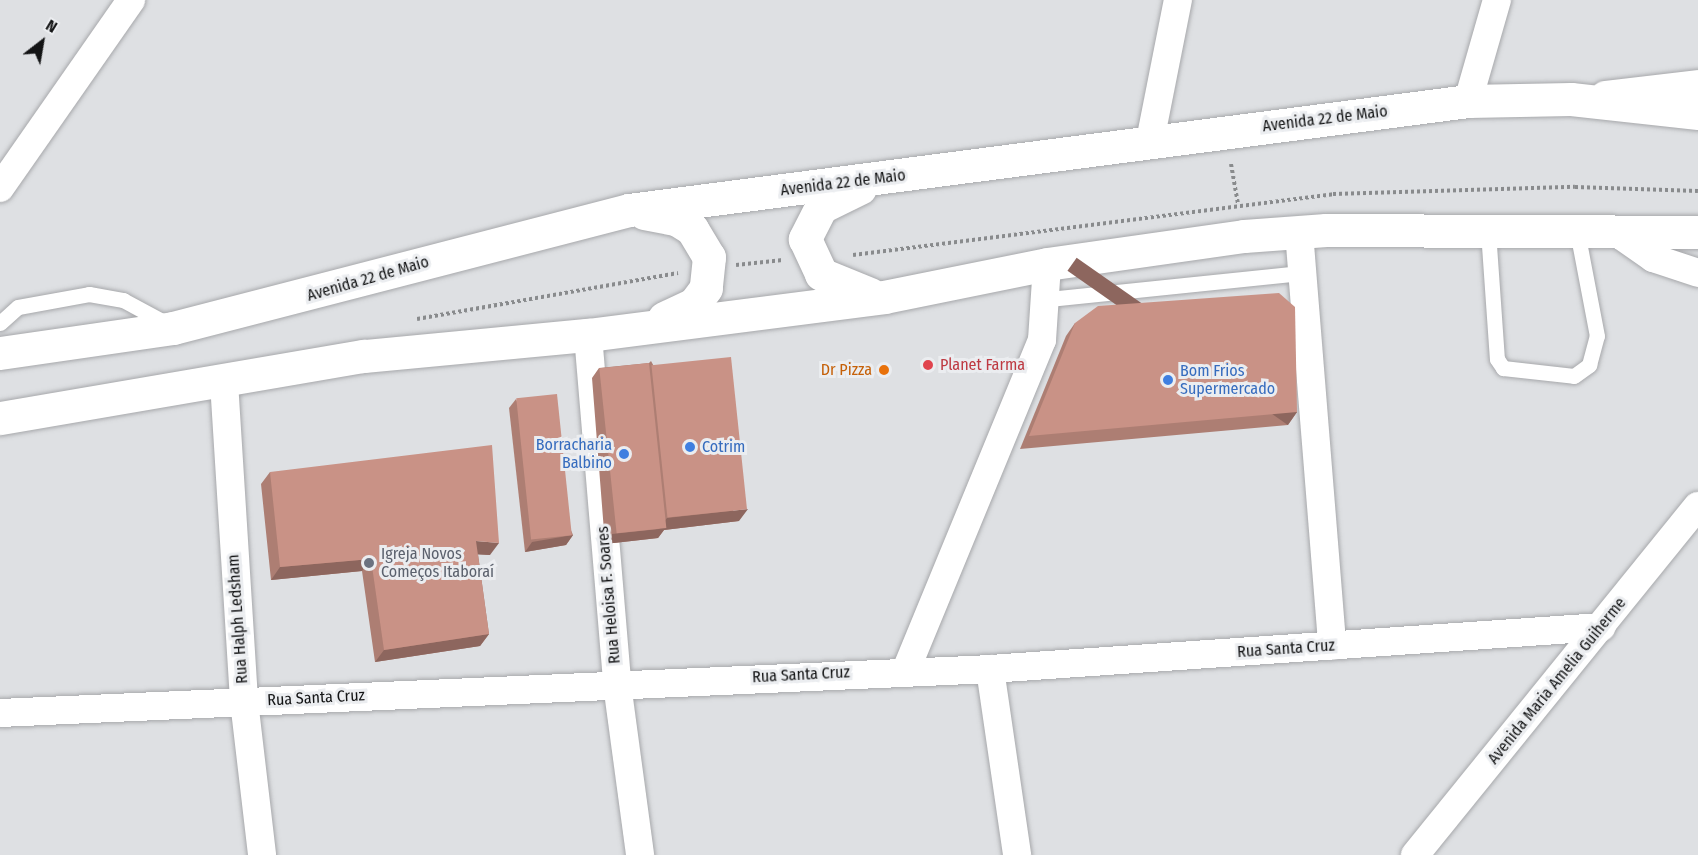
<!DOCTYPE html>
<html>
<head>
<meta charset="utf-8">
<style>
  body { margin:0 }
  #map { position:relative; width:1698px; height:855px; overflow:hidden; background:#dee0e3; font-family:"Fira Sans Condensed",sans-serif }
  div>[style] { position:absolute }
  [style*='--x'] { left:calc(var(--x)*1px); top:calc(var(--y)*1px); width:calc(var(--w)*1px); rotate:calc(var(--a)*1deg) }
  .path>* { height:4px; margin-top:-2px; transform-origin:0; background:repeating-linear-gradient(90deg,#898b8d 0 3px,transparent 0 6px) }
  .roads { filter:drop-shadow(0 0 2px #a7a8ab) drop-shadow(0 0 2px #a7a8ab) }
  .lane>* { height:15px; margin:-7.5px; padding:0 7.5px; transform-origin:7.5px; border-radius:7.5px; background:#fff }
  .street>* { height:28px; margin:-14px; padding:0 14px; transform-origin:14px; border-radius:14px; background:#fff }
  .primary>* { height:33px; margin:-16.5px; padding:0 16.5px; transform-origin:16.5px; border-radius:16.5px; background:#fff }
  .wall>* { inset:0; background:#ad7e73 }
  .shaded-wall>* { inset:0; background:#8d665e; transform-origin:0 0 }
  .building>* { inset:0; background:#c99286; transform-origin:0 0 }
  .dots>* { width:16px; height:16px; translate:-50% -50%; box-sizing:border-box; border:3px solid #ebedf0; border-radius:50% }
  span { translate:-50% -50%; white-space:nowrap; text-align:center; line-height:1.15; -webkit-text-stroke:6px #ebedf0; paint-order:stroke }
  .street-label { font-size:16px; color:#131415 }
  .health-label { font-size:16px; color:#be3a42 }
  .left { translate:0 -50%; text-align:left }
  .food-label { font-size:16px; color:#c56008 }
  .right { translate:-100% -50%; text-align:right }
  .shop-label { font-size:16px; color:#366cbe }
  .worship-label { font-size:16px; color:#5b616d }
  .north { position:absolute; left:12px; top:12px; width:60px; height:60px; -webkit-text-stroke:4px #ebedf0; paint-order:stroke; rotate:31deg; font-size:16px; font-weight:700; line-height:24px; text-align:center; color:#131415 }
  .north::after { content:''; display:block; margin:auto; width:21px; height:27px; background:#131415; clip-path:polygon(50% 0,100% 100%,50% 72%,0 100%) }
</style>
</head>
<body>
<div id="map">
  <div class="path">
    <div style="--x:1231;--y:164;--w:41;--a:80.1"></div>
    <div style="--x:853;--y:255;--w:484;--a:-7.2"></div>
    <div style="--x:1333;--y:194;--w:242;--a:-1.7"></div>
    <div style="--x:1575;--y:187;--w:123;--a:1.9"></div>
    <div style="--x:736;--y:265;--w:47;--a:-6.1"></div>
    <div style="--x:417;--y:319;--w:265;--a:-10"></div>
  </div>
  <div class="roads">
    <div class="lane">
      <div style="--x:1488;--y:231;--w:128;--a:86"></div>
      <div style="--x:1497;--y:359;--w:11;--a:56"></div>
      <div style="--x:1503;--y:368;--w:71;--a:6.4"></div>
      <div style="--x:1574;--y:376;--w:19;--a:-36"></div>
      <div style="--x:1589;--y:365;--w:30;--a:-75"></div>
      <div style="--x:1597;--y:336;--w:107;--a:-100.8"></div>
      <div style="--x:1049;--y:299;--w:253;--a:-5.9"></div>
      <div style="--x:0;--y:323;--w:24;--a:-42"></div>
      <div style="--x:18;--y:307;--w:72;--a:-10.4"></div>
      <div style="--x:89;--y:294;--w:35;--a:10"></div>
      <div style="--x:123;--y:300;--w:55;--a:28.4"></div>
    </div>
    <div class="street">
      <div style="--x:1605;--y:95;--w:94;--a:-6.7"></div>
      <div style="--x:1468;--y:101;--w:105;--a:-74"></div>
      <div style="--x:1150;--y:141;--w:144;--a:-78.8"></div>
      <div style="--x:0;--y:188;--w:229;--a:-55.1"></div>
      <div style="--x:1613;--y:230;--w:49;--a:35"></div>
      <div style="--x:1653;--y:258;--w:47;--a:18.4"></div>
      <div style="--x:1299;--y:232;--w:415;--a:85.4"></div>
      <div style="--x:588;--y:335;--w:350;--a:85.2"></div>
      <div style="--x:617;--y:684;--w:173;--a:82.3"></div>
      <div style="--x:224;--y:382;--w:320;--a:86.4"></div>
      <div style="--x:244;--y:701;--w:155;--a:83.3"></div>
      <div style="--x:990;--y:669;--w:188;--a:81.7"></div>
      <div style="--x:906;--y:670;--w:357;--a:-67.6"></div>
      <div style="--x:1042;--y:340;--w:76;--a:-86.2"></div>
      <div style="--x:0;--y:713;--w:991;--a:-2.54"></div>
      <div style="--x:990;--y:669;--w:613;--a:-3.93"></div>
      <div style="--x:1415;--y:855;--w:449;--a:-51"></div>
    </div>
    <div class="primary">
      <div style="--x:860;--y:188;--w:43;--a:154"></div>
      <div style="--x:821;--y:207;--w:36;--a:117"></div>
      <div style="--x:805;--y:239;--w:38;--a:65"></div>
      <div style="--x:821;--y:274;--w:53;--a:22.2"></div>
      <div style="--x:644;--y:213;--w:33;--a:11"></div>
      <div style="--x:676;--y:219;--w:19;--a:32"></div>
      <div style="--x:692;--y:229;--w:33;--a:59"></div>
      <div style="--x:709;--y:257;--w:31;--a:96"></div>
      <div style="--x:706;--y:288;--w:20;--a:127"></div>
      <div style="--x:694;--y:304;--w:33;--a:155"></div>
      <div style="--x:0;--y:353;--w:175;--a:-8.2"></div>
      <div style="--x:173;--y:328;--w:471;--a:-14.5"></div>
      <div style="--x:629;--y:210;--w:846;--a:-7.4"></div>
      <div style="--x:1468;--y:101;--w:103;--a:-1.1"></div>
      <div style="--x:1571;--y:99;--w:128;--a:6.3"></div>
      <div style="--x:0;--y:418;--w:369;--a:-9.7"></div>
      <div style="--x:364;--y:356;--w:225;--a:-5.4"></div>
      <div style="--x:588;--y:335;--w:298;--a:-7.3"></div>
      <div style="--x:884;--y:297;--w:166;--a:-11.4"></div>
      <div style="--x:1047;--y:264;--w:199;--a:-8.1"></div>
      <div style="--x:1244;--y:236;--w:82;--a:-4.2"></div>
      <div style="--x:1326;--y:230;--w:372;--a:0.3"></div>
    </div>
  </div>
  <div class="wall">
    <div style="clip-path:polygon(1075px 323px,1297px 412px,1288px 425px,1020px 449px,1066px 336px)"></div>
    <div style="clip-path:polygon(651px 361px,739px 521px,664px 530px,658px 538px,605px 544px,592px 378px,599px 368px,649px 363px)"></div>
    <div style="clip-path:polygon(516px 399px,573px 535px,566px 545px,525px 552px,509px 408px)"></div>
    <div style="clip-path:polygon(270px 472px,490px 555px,478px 554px,489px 634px,480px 646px,375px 662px,362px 571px,271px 580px,261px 484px)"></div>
  </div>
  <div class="shaded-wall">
    <div style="left:1297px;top:412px;width:16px;height:269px;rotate:125deg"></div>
    <div style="clip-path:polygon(748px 509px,739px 521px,664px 530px,658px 538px,605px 544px,612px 534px,659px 529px,667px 518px)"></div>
    <div style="clip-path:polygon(573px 535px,566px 545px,525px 552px,532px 542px)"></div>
    <div style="clip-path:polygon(476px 541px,499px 543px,490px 555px,467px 554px)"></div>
    <div style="clip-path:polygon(371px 559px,362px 571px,271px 580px,280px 567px)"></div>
    <div style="clip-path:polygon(489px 634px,480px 646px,375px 662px,384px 650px)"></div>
  </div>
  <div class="building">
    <div style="clip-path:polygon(1279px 293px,1295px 307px,1297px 412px,1029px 436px,1075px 323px,1098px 306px)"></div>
    <div style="left:731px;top:357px;width:153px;height:80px;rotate:84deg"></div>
    <div style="left:649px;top:363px;width:166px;height:50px;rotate:84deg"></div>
    <div style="left:557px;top:394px;width:142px;height:41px;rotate:84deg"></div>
    <div style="clip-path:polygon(492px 445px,499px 543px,476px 541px,489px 634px,384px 650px,371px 559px,280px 567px,270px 472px)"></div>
  </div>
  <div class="dots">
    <div style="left:928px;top:365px;background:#e0444e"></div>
    <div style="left:884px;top:370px;background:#e8710a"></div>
    <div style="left:1168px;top:380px;background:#3f7fe0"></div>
    <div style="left:690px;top:447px;background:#3f7fe0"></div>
    <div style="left:624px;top:454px;background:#3f7fe0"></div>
    <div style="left:369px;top:563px;background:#6b7280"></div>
  </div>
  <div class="street-label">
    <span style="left:1325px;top:119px;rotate:-7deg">Avenida 22 de Maio</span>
    <span style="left:843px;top:183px;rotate:-7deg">Avenida 22 de Maio</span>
    <span style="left:368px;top:279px;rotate:-16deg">Avenida 22 de Maio</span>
    <span style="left:609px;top:595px;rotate:-95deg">Rua Heloisa F. Soares</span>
    <span style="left:238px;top:619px;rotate:-94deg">Rua Halph Ledsham</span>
    <span style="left:1286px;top:649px;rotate:-4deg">Rua Santa Cruz</span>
    <span style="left:801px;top:675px;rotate:-3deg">Rua Santa Cruz</span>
    <span style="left:1557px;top:681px;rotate:-51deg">Avenida Maria Amelia Guiherme</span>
    <span style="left:316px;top:698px;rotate:-3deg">Rua Santa Cruz</span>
  </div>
  <div class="health-label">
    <span class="left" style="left:940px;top:365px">Planet Farma</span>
  </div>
  <div class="food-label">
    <span class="right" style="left:872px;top:370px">Dr Pizza</span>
  </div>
  <div class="shop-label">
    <span class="left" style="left:1180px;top:380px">Bom Frios<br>Supermercado</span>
    <span class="right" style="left:612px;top:454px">Borracharia<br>Balbino</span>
    <span class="left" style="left:702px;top:447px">Cotrim</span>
  </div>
  <div class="worship-label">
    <span class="left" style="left:381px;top:563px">Igreja Novos<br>Começos Itaboraí</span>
  </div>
  <div class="north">N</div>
</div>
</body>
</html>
